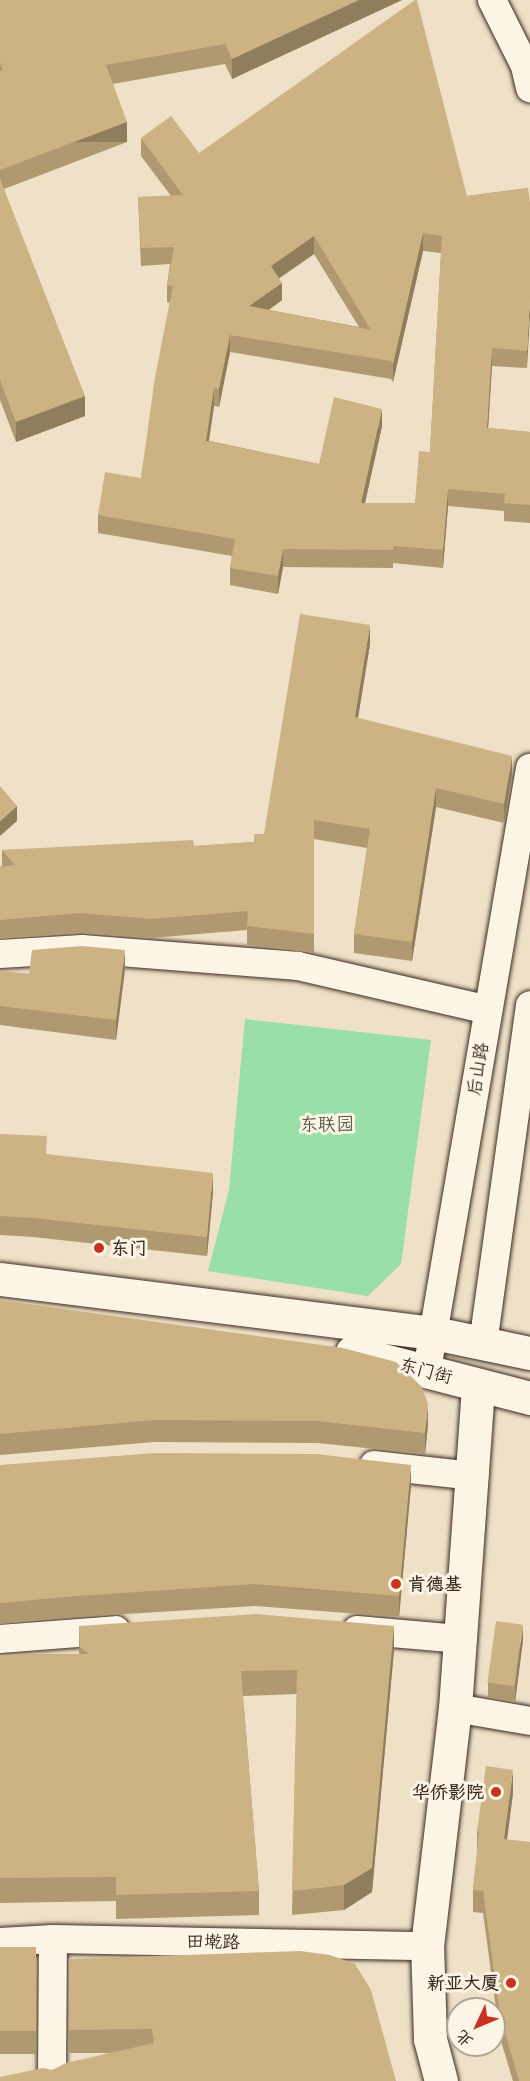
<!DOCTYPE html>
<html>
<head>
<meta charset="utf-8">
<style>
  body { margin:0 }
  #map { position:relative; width:530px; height:2081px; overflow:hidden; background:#eee1c8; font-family:Sriracha,"LXGW WenKai TC",sans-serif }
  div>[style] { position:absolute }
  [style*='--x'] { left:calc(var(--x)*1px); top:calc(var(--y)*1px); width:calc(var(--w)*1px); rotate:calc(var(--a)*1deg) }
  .green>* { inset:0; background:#9adea9 }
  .roads { filter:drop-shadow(0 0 2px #3b2a1e) drop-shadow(0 0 2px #3b2a1e) }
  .street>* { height:28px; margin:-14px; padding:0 14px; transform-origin:14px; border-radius:14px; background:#fcf5e5 }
  .secondary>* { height:33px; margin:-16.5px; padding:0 16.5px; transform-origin:16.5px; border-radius:16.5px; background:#fcf5e5 }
  .primary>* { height:33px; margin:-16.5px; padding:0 16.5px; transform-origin:16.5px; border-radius:16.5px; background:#fcf5e5 }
  .wall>* { inset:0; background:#b09971; transform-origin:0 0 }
  .shaded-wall>* { inset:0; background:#907d5c; transform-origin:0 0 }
  .building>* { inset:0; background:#cdb283; transform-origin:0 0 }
  .dots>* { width:16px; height:16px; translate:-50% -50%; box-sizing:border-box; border:3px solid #fcf5e5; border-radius:50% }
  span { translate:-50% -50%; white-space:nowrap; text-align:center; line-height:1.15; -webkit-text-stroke:6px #fcf5e5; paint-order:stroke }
  .street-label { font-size:18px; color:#3b2a1e }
  .park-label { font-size:18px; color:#535741 }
  .poi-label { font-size:18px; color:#3b2a1e; font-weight:700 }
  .left { translate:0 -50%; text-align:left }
  .right { translate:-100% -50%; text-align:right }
  .north { position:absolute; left:446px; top:1997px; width:60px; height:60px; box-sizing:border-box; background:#fcf5e5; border:2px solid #afa495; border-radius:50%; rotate:226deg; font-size:16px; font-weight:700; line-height:24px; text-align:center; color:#3b2a1e }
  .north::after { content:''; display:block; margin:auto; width:21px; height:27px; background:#c8321e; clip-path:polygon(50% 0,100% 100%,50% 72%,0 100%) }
</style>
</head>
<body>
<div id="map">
  <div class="green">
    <div style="clip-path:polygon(245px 1019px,431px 1040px,401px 1264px,368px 1296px,208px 1271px,229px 1190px)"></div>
  </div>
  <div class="roads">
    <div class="street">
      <div style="--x:492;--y:0;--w:74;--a:63.4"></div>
      <div style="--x:525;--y:66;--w:23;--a:77"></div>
      <div style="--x:0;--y:954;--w:82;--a:-3.5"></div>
      <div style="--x:82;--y:949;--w:217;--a:4.5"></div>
      <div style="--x:298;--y:966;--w:195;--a:13"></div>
      <div style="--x:483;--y:1344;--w:342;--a:-82.1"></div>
      <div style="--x:427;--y:1370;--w:611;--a:-80.29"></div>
      <div style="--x:374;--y:1465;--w:101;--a:6.3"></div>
      <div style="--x:357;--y:1630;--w:102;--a:5"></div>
      <div style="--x:0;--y:1639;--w:116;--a:-4.4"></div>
      <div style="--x:455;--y:1708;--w:76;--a:9.8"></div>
      <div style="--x:0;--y:1942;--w:53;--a:-3.2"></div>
      <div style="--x:53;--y:1939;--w:374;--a:1.1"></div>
      <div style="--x:52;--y:2077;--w:138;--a:-89.6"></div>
    </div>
    <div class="secondary">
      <div style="--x:0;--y:1279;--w:437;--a:7.1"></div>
      <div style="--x:434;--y:1333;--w:98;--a:11.8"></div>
      <div style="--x:352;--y:1352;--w:184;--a:14.5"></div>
    </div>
    <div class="primary">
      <div style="--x:441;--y:2081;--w:43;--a:-104.7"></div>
      <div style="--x:430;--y:2039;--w:93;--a:-91.8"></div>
      <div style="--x:427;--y:1946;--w:240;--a:-83.3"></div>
      <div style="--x:455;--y:1708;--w:324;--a:-85.9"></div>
    </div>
  </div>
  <div class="wall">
    <div style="clip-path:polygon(0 0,402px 0,232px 79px,225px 64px,113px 84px,127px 142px,4px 189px,85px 416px,16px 442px,0 400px)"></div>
    <div style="clip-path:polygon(evenodd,141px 138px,199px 153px,467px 196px,528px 188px,527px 368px,492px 366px,488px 428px,530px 432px,530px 523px,504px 521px,504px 511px,448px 506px,443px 568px,393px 563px,393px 568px,283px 567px,278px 594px,230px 585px,230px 568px,232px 556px,98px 533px,98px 515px,141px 478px,170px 303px,167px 302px,167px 285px,170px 264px,141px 266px,138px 197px,171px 196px,141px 156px,141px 138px,423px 251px,441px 253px,430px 452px,415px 503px,365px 503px,382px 426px,319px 464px,209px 441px,214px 406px,219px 407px,230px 352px,391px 379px,393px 382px,423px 251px,141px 138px,314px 254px,359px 327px,269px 310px,282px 300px,279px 278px,314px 254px)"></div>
    <div style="clip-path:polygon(370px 644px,358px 718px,512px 775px,504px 823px,436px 807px,412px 961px,354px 953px,354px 934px,367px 848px,314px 839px,314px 953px,247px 945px,247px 930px,151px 938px,81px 933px,0 939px,0 867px,2px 866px,2px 850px,194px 846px,254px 842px,264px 834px)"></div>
    <div style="clip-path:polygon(125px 969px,116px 1040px,0 1025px,0 971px,29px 974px)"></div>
    <div style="clip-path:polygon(0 1134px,47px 1154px,213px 1192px,207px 1256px,33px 1237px,0 1235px)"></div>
    <div style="clip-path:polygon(0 1300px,428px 1425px,425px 1454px,317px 1443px,154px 1442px,0 1455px)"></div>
    <div style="clip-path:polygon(0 1465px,411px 1486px,399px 1617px,255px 1606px,77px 1617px,0 1624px)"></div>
    <div style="clip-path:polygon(79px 1626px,394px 1650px,372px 1892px,344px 1910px,292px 1915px,297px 1694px,243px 1696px,259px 1891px,259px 1915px,116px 1919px,116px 1901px,0 1903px,0 1655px,79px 1654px)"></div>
    <div style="clip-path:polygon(523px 1640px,515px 1702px,488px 1697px,488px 1682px)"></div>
    <div style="clip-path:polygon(513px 1793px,507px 1840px,530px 2081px,513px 2081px,500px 2038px,483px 1913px,473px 1912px,473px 1890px,477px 1854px,477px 1831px)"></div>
    <div style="left:36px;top:1947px;width:107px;height:36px;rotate:90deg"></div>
    <div style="clip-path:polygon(69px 1959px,396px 2081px,52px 2070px,110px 2053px,69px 2053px)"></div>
  </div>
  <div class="shaded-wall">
    <div style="clip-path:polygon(359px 0,402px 0,232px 79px,232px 59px)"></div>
    <div style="left:127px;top:122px;width:20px;height:136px;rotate:90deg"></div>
    <div style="clip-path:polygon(423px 233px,423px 251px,393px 382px,393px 364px)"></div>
    <div style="clip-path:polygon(314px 236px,314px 254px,271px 284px,271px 266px)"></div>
    <div style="clip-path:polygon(282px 283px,282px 300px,249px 324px,249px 306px)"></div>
    <div style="clip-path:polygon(530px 299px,530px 317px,527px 368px,527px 351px)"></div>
    <div style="clip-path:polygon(230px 335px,230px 352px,219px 407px,219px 389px)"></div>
    <div style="clip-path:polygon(492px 348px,492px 366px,487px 446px,487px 428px)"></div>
    <div style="clip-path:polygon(214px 388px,214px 406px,206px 458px,206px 441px)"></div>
    <div style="clip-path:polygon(85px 396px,85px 416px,16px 442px,16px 422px)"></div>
    <div style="clip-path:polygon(382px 409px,382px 426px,361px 521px,361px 503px)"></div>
    <div style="clip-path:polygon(448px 489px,448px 506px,443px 568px,443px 550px)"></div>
    <div style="clip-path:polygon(283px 549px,283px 567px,278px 594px,278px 576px)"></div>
    <div style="clip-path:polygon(370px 625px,370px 644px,355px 736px,355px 717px)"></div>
    <div style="clip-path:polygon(512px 756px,512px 775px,504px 823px,504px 804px)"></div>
    <div style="clip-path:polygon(436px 788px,436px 807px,412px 961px,412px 942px)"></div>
    <div style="clip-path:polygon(17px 806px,17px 821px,0 836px,0 821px)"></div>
    <div style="clip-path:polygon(125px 950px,125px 969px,116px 1040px,116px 1020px)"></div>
    <div style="clip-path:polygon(213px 1173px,213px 1192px,207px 1256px,207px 1237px)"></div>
    <div style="clip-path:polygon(428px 1404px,428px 1425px,425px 1454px,425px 1433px)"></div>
    <div style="clip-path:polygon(411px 1465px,411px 1486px,399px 1617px,399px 1596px)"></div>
    <div style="clip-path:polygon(523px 1625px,523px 1640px,515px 1702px,515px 1687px)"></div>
    <div style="clip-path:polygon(394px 1626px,394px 1650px,372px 1892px,344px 1910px,344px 1885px)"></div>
    <div style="clip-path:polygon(513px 1770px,513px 1793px,504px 1862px,504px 1839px)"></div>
  </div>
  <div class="building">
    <div style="clip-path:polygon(0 0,359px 0,232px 59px,225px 44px,106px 65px,127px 122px,0 170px,0 71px,3px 70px,0 62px)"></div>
    <div style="clip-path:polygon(evenodd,415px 0,417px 0,467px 196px,528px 188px,530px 202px,530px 299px,527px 351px,492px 348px,487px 428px,530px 432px,530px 505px,504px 503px,505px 494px,448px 489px,443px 550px,393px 546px,393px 550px,283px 549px,278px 576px,230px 568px,235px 539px,98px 515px,105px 472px,141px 478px,155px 377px,173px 286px,167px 285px,174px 247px,141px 248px,138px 197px,183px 195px,141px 138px,171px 116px,199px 153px,415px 0,423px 233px,442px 236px,430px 452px,419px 451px,415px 503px,361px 503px,382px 409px,334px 397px,319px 464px,206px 441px,214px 388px,219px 389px,230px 335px,391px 361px,393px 364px,423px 233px,415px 0,314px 236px,371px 330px,249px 306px,282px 283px,271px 266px,314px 236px)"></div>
    <div style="clip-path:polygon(0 179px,85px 396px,16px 422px,0 380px)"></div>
    <div style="clip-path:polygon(300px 614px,370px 625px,355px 717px,512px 756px,504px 804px,436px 788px,412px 942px,354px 934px,370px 829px,314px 820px,314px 934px,247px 926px,248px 911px,151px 919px,81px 913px,0 920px,0 867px,15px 865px,2px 850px,193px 840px,194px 846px,254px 842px,254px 834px,264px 834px)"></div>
    <div style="clip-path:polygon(0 786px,17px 806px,0 821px)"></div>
    <div style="clip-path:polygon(82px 946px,125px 950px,116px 1020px,0 1006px,0 971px,29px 974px,32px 950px)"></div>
    <div style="clip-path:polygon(0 1134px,47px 1136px,46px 1154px,213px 1173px,207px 1237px,33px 1218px,0 1216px)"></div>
    <div style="clip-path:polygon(0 1300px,343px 1348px,396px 1362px,422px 1387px,428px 1404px,425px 1433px,317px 1421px,154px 1420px,0 1434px)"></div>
    <div style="clip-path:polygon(155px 1453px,316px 1454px,411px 1465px,399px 1596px,255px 1584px,77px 1596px,0 1603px,0 1465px)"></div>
    <div style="clip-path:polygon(256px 1614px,394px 1626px,372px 1868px,344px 1885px,292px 1891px,297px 1670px,241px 1671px,259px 1891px,116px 1895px,116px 1877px,0 1878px,0 1655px,89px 1654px,80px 1647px,79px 1626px)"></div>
    <div style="left:496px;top:1621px;width:27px;height:62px;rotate:8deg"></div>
    <div style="clip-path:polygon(486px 1766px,513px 1770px,504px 1839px,530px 1842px,530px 2081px,519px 2081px,500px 2015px,483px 1891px,473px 1890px,479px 1832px,477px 1831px)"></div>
    <div style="left:36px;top:1947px;width:84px;height:36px;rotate:90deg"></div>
    <div style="clip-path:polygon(300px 1951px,330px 1955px,355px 1964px,371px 1990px,396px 2081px,0 2081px,0 2077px,43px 2068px,52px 2070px,66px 2063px,154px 2043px,152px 2029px,69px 2030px,69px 1959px)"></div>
  </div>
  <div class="dots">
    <div style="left:99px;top:1248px;background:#c8321e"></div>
    <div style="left:396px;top:1584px;background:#c8321e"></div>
    <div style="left:496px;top:1792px;background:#c8321e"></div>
    <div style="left:511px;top:1983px;background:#c8321e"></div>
  </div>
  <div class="street-label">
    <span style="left:478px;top:1069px;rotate:-81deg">后山路</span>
    <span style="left:426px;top:1371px;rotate:15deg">东门街</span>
    <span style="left:213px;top:1942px;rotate:1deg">田墘路</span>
  </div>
  <div class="park-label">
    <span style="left:327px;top:1124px">东联园</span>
  </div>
  <div class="poi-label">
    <span class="left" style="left:111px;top:1248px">东门</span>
    <span class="left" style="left:408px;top:1584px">肯德基</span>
    <span class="right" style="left:484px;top:1792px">华侨影院</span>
    <span class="right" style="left:499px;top:1983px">新亚大厦</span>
  </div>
  <div class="north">北</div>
</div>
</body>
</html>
